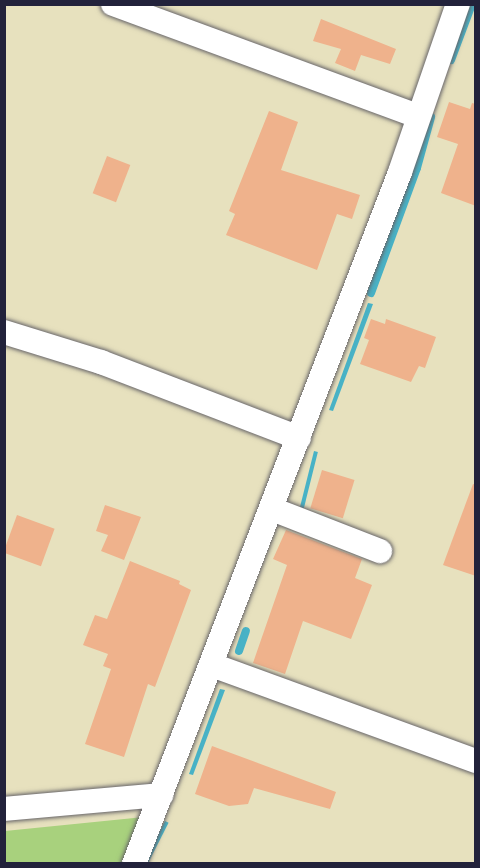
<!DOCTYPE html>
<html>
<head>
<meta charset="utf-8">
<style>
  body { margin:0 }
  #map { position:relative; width:480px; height:868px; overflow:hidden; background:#e7e1be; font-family:"Sorts Mill Goudy",serif }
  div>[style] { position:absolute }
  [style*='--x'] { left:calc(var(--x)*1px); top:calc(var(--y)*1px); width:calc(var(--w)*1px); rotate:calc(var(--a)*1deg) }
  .green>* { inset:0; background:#a8d17d }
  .water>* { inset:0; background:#48b2c6; transform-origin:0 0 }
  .stream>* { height:8px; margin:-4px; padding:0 4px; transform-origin:4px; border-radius:4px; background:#48b2c6 }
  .building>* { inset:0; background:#efb28c; transform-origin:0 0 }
  .roads { filter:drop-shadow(0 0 2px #676569) drop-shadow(0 0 2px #676569) }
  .minor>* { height:24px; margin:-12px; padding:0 12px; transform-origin:12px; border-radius:12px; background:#fff }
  span { translate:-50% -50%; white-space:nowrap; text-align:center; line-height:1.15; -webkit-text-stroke:4.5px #f7f3e8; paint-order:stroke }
  .frame { position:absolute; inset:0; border:6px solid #22223b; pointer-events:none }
</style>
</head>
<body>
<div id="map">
  <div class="green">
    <div style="clip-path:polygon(144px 817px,125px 863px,5px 864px,5px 831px)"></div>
  </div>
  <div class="water">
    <div style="clip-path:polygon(368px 303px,373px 304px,333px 411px,329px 410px)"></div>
    <div style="left:314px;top:451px;width:4px;height:58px;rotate:14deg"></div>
    <div style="clip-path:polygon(220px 689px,225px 690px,193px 775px,189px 774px)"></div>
    <div style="left:165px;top:821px;width:4px;height:45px;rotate:27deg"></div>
  </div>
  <div class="stream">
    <div style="--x:451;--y:60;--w:60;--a:-69.4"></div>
    <div style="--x:371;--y:293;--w:133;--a:-69.8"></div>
    <div style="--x:417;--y:168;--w:53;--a:-74.6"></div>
    <div style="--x:239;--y:651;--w:21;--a:-71"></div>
  </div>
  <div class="building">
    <div style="clip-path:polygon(321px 19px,396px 49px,390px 64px,361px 55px,355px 71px,335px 63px,341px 49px,313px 41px)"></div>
    <div style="clip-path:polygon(449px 102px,470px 109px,472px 103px,476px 104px,476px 206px,441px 193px,458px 144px,437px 137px)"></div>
    <div style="clip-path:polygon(269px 111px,298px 122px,281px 170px,360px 195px,352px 219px,337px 214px,317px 270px,226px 235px,235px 214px,229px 211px)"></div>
    <div style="left:107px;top:156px;width:25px;height:40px;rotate:21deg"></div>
    <div style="clip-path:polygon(371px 319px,385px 324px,386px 319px,436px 337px,425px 368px,419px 366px,411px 382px,360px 364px,369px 340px,364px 338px)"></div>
    <div style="left:322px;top:470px;width:34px;height:40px;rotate:17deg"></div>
    <div style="clip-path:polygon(473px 484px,476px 485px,476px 576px,443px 565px)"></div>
    <div style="clip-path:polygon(105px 505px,141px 517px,124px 560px,101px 551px,108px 535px,96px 531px)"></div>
    <div style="left:17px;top:515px;width:40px;height:40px;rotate:20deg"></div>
    <div style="clip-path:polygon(286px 530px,362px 559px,355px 578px,372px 585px,351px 639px,303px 621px,285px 674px,253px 663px,287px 565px,273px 559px)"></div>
    <div style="clip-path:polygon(130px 561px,180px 581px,179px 584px,191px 590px,155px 687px,148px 684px,124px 757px,85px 744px,111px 669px,103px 666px,108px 654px,83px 645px,95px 615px,107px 619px)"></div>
    <div style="clip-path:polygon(212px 746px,336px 792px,330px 809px,254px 788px,248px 804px,229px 806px,195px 794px)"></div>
  </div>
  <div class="roads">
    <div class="minor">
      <div style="--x:113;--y:4;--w:324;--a:20.2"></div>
      <div style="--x:4;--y:332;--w:102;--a:17.2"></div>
      <div style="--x:101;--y:362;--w:212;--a:21"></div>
      <div style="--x:272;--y:509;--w:116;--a:21.3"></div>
      <div style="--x:212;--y:665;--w:281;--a:20"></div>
      <div style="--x:4;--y:809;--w:158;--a:-5.1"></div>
      <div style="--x:134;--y:864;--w:741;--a:-68.97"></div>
      <div style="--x:400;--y:172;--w:178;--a:-71"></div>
    </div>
  </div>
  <div class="frame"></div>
</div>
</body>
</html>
